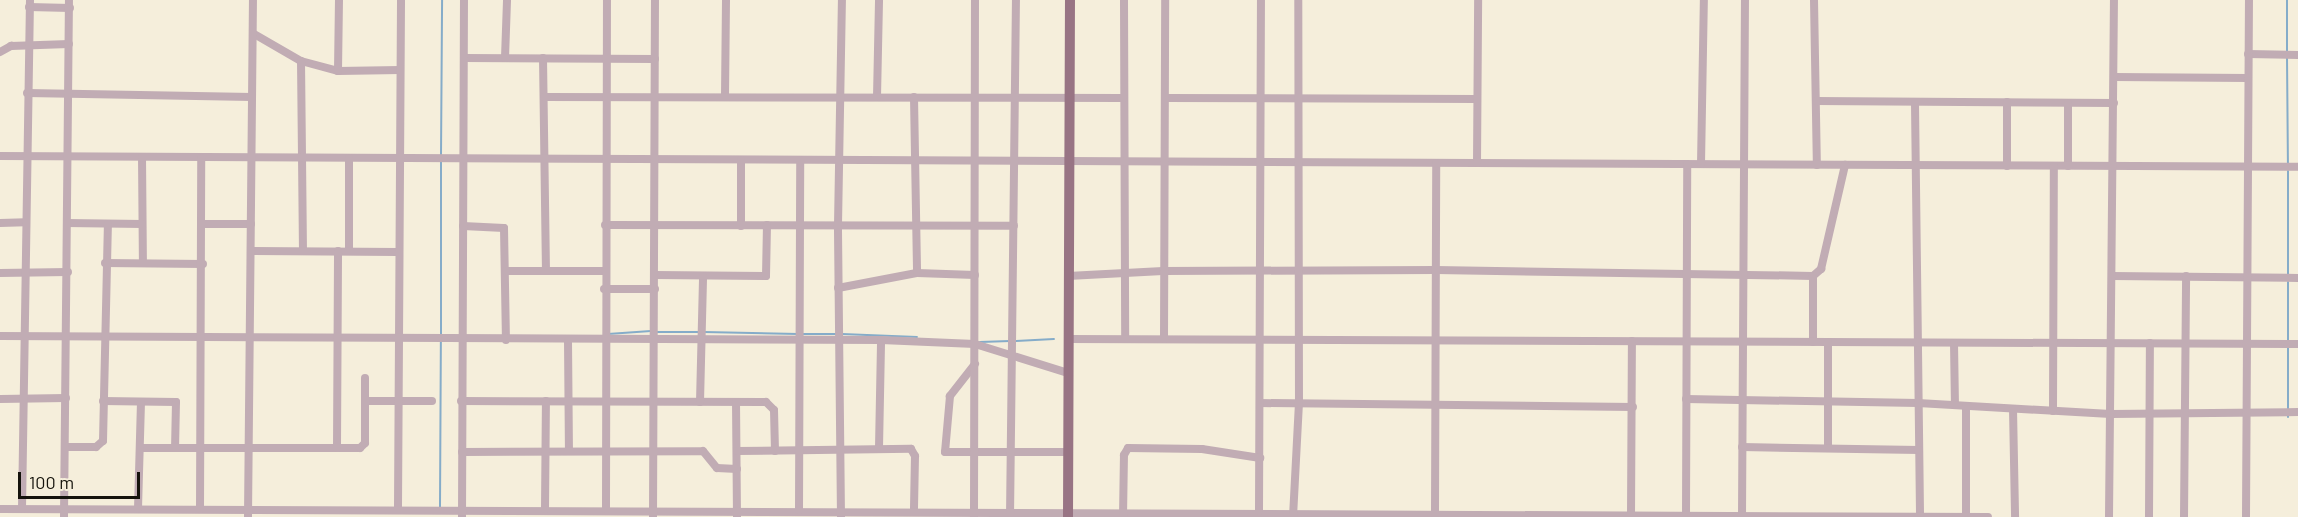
<!DOCTYPE html>
<html>
<head>
<meta charset="utf-8">
<style>
  body { margin:0 }
  #map { position:relative; width:2298px; height:517px; overflow:hidden; background:#f5eedb; font-family:Barlow,sans-serif }
  div>[style] { position:absolute }
  [style*='--x'] { left:calc(var(--x)*1px); top:calc(var(--y)*1px); width:calc(var(--w)*1px); rotate:calc(var(--a)*1deg) }
  .stream>* { height:2px; margin:-1px; padding:0 1px; transform-origin:1px; border-radius:1px; background:#85acc9 }
  .minor>* { height:8px; margin:-4px; padding:0 4px; transform-origin:4px; border-radius:4px; background:#c1acb4 }
  .major>* { height:10px; margin:-5px; padding:0 5px; transform-origin:5px; border-radius:5px; background:#987484 }
  span { translate:-50% -50%; white-space:nowrap; text-align:center; line-height:1.15; -webkit-text-stroke:5px #f5eedb; paint-order:stroke }
  .scale { position:absolute; left:18px; top:472px; width:122px; height:27px; box-sizing:border-box; border:3px solid #15130c; border-top:0; padding-left:8px; font-size:18px; line-height:21px; white-space:nowrap; color:#15130c; -webkit-text-stroke:4px #f5eedb; paint-order:stroke }
</style>
</head>
<body>
<div id="map">
  <div class="stream">
    <div style="--x:2287;--y:0;--w:51;--a:90"></div>
    <div style="--x:2287;--y:57;--w:108;--a:89.5"></div>
    <div style="--x:441;--y:156;--w:156;--a:-89.6"></div>
    <div style="--x:2288;--y:171;--w:105;--a:90"></div>
    <div style="--x:2288;--y:282;--w:60;--a:90"></div>
    <div style="--x:656;--y:332;--w:43;--a:0"></div>
    <div style="--x:704;--y:332;--w:94;--a:1.2"></div>
    <div style="--x:608;--y:334;--w:43;--a:-4"></div>
    <div style="--x:803;--y:334;--w:34;--a:0"></div>
    <div style="--x:842;--y:334;--w:75;--a:2.3"></div>
    <div style="--x:441;--y:336;--w:174;--a:-90"></div>
    <div style="--x:1016;--y:341;--w:38;--a:-3"></div>
    <div style="--x:980;--y:342;--w:30;--a:-2"></div>
    <div style="--x:2288;--y:348;--w:69;--a:90"></div>
    <div style="--x:440;--y:507;--w:165;--a:-89.7"></div>
  </div>
  <div class="minor">
    <div style="--x:1124;--y:0;--w:339;--a:89.8"></div>
    <div style="--x:1814;--y:0;--w:165;--a:89"></div>
    <div style="--x:29;--y:7;--w:41;--a:1.4"></div>
    <div style="--x:254;--y:34;--w:54;--a:29.9"></div>
    <div style="--x:301;--y:61;--w:38;--a:15"></div>
    <div style="--x:338;--y:71;--w:62;--a:-0.9"></div>
    <div style="--x:0;--y:52;--w:13;--a:-29"></div>
    <div style="--x:11;--y:46;--w:58;--a:-2"></div>
    <div style="--x:2248;--y:54;--w:50;--a:1.1"></div>
    <div style="--x:464;--y:58;--w:191;--a:0.3"></div>
    <div style="--x:505;--y:58;--w:58;--a:-88"></div>
    <div style="--x:543;--y:58;--w:212;--a:89.2"></div>
    <div style="--x:301;--y:61;--w:190;--a:89.4"></div>
    <div style="--x:338;--y:71;--w:71;--a:-89.2"></div>
    <div style="--x:2114;--y:77;--w:134;--a:0.4"></div>
    <div style="--x:27;--y:93;--w:225;--a:1"></div>
    <div style="--x:725;--y:96;--w:96;--a:-89.4"></div>
    <div style="--x:544;--y:97;--w:579;--a:0.1"></div>
    <div style="--x:877;--y:97;--w:97;--a:-88.8"></div>
    <div style="--x:914;--y:97;--w:176;--a:89"></div>
    <div style="--x:1165;--y:98;--w:312;--a:0.2"></div>
    <div style="--x:1816;--y:101;--w:298;--a:0.4"></div>
    <div style="--x:2068;--y:103;--w:63;--a:90"></div>
    <div style="--x:1915;--y:104;--w:413;--a:89.3"></div>
    <div style="--x:0;--y:156;--w:2298;--a:0.27"></div>
    <div style="--x:142;--y:157;--w:106;--a:89.5"></div>
    <div style="--x:349;--y:158;--w:93;--a:90"></div>
    <div style="--x:741;--y:160;--w:66;--a:90"></div>
    <div style="--x:1477;--y:163;--w:163;--a:-89.6"></div>
    <div style="--x:1701;--y:164;--w:164;--a:-89"></div>
    <div style="--x:2007;--y:166;--w:64;--a:-90"></div>
    <div style="--x:0;--y:223;--w:25;--a:-2"></div>
    <div style="--x:67;--y:223;--w:75;--a:0.8"></div>
    <div style="--x:202;--y:224;--w:49;--a:0"></div>
    <div style="--x:605;--y:225;--w:409;--a:0.1"></div>
    <div style="--x:463;--y:226;--w:41;--a:2.8"></div>
    <div style="--x:504;--y:228;--w:112;--a:89"></div>
    <div style="--x:251;--y:251;--w:147;--a:0.4"></div>
    <div style="--x:105;--y:263;--w:98;--a:0.6"></div>
    <div style="--x:506;--y:271;--w:98;--a:0"></div>
    <div style="--x:0;--y:273;--w:68;--a:-0.8"></div>
    <div style="--x:655;--y:275;--w:111;--a:0.5"></div>
    <div style="--x:766;--y:276;--w:51;--a:-88.9"></div>
    <div style="--x:1068;--y:276;--w:95;--a:-3"></div>
    <div style="--x:1163;--y:271;--w:273;--a:-0.2"></div>
    <div style="--x:1436;--y:270;--w:377;--a:0.9"></div>
    <div style="--x:1813;--y:276;--w:11;--a:-41"></div>
    <div style="--x:1821;--y:269;--w:107;--a:-77"></div>
    <div style="--x:1813;--y:276;--w:66;--a:90"></div>
    <div style="--x:2112;--y:276;--w:186;--a:0.6"></div>
    <div style="--x:838;--y:288;--w:80;--a:-10.8"></div>
    <div style="--x:917;--y:273;--w:58;--a:2"></div>
    <div style="--x:604;--y:289;--w:51;--a:0"></div>
    <div style="--x:0;--y:336;--w:881;--a:0.26"></div>
    <div style="--x:881;--y:340;--w:94;--a:2.4"></div>
    <div style="--x:975;--y:344;--w:97;--a:17.3"></div>
    <div style="--x:1068;--y:339;--w:1230;--a:0.23"></div>
    <div style="--x:1164;--y:339;--w:339;--a:-89.8"></div>
    <div style="--x:568;--y:341;--w:109;--a:89.5"></div>
    <div style="--x:1828;--y:342;--w:106;--a:90"></div>
    <div style="--x:1954;--y:343;--w:62;--a:89.1"></div>
    <div style="--x:975;--y:364;--w:41;--a:128"></div>
    <div style="--x:950;--y:396;--w:56;--a:95.1"></div>
    <div style="--x:945;--y:452;--w:122;--a:0"></div>
    <div style="--x:0;--y:399;--w:66;--a:-0.9"></div>
    <div style="--x:1686;--y:399;--w:232;--a:1"></div>
    <div style="--x:1918;--y:403;--w:193;--a:3.3"></div>
    <div style="--x:2111;--y:414;--w:187;--a:-0.6"></div>
    <div style="--x:103;--y:401;--w:73;--a:0.8"></div>
    <div style="--x:176;--y:402;--w:46;--a:91.2"></div>
    <div style="--x:365;--y:401;--w:67;--a:0"></div>
    <div style="--x:461;--y:401;--w:305;--a:0.2"></div>
    <div style="--x:766;--y:402;--w:11;--a:45"></div>
    <div style="--x:774;--y:410;--w:41;--a:88.6"></div>
    <div style="--x:700;--y:402;--w:126;--a:-88.6"></div>
    <div style="--x:736;--y:402;--w:115;--a:89.5"></div>
    <div style="--x:1260;--y:403;--w:373;--a:0.6"></div>
    <div style="--x:2013;--y:409;--w:108;--a:88.9"></div>
    <div style="--x:2053;--y:411;--w:245;--a:-89.8"></div>
    <div style="--x:65;--y:447;--w:31;--a:0"></div>
    <div style="--x:96;--y:447;--w:9;--a:-41"></div>
    <div style="--x:103;--y:441;--w:217;--a:-88.7"></div>
    <div style="--x:1742;--y:447;--w:177;--a:1"></div>
    <div style="--x:140;--y:448;--w:220;--a:0"></div>
    <div style="--x:360;--y:448;--w:7;--a:-45"></div>
    <div style="--x:365;--y:443;--w:65;--a:-90"></div>
    <div style="--x:337;--y:448;--w:197;--a:-89.7"></div>
    <div style="--x:879;--y:448;--w:108;--a:-88.9"></div>
    <div style="--x:737;--y:451;--w:174;--a:-0.7"></div>
    <div style="--x:911;--y:449;--w:8;--a:60"></div>
    <div style="--x:915;--y:456;--w:54;--a:91.1"></div>
    <div style="--x:462;--y:452;--w:241;--a:-0.2"></div>
    <div style="--x:703;--y:451;--w:22;--a:51"></div>
    <div style="--x:717;--y:468;--w:20;--a:3"></div>
    <div style="--x:398;--y:508;--w:508;--a:-89.66"></div>
    <div style="--x:0;--y:509;--w:1988;--a:0.23"></div>
    <div style="--x:22;--y:509;--w:509;--a:-89.1"></div>
    <div style="--x:138;--y:509;--w:107;--a:-88.4"></div>
    <div style="--x:200;--y:509;--w:351;--a:-89.8"></div>
    <div style="--x:545;--y:509;--w:108;--a:-89.5"></div>
    <div style="--x:606;--y:509;--w:509;--a:-89.89"></div>
    <div style="--x:799;--y:510;--w:350;--a:-89.8"></div>
    <div style="--x:1259;--y:511;--w:511;--a:-89.78"></div>
    <div style="--x:1435;--y:514;--w:351;--a:-89.8"></div>
    <div style="--x:1631;--y:516;--w:175;--a:-89.7"></div>
    <div style="--x:64;--y:517;--w:517;--a:-89.45"></div>
    <div style="--x:248;--y:517;--w:517;--a:-89.45"></div>
    <div style="--x:462;--y:517;--w:517;--a:-89.78"></div>
    <div style="--x:653;--y:517;--w:517;--a:-89.78"></div>
    <div style="--x:841;--y:517;--w:292;--a:-90.6"></div>
    <div style="--x:838;--y:225;--w:225;--a:-89"></div>
    <div style="--x:974;--y:517;--w:517;--a:-89.89"></div>
    <div style="--x:1010;--y:517;--w:517;--a:-89.34"></div>
    <div style="--x:1123;--y:517;--w:62;--a:-89.1"></div>
    <div style="--x:1124;--y:455;--w:8;--a:-60"></div>
    <div style="--x:1128;--y:448;--w:74;--a:0.8"></div>
    <div style="--x:1202;--y:449;--w:59;--a:8.8"></div>
    <div style="--x:1293;--y:517;--w:113;--a:-87"></div>
    <div style="--x:1299;--y:404;--w:404;--a:-90.1"></div>
    <div style="--x:1686;--y:517;--w:353;--a:-89.8"></div>
    <div style="--x:1742;--y:517;--w:517;--a:-89.67"></div>
    <div style="--x:1966;--y:517;--w:111;--a:-90"></div>
    <div style="--x:2109;--y:517;--w:517;--a:-89.45"></div>
    <div style="--x:2149;--y:517;--w:174;--a:-89.7"></div>
    <div style="--x:2184;--y:517;--w:241;--a:-89.5"></div>
    <div style="--x:2246;--y:517;--w:517;--a:-89.67"></div>
  </div>
  <div class="major">
    <div style="--x:1068;--y:517;--w:517;--a:-89.78"></div>
  </div>
  <div class="scale">100 m</div>
</div>
</body>
</html>
